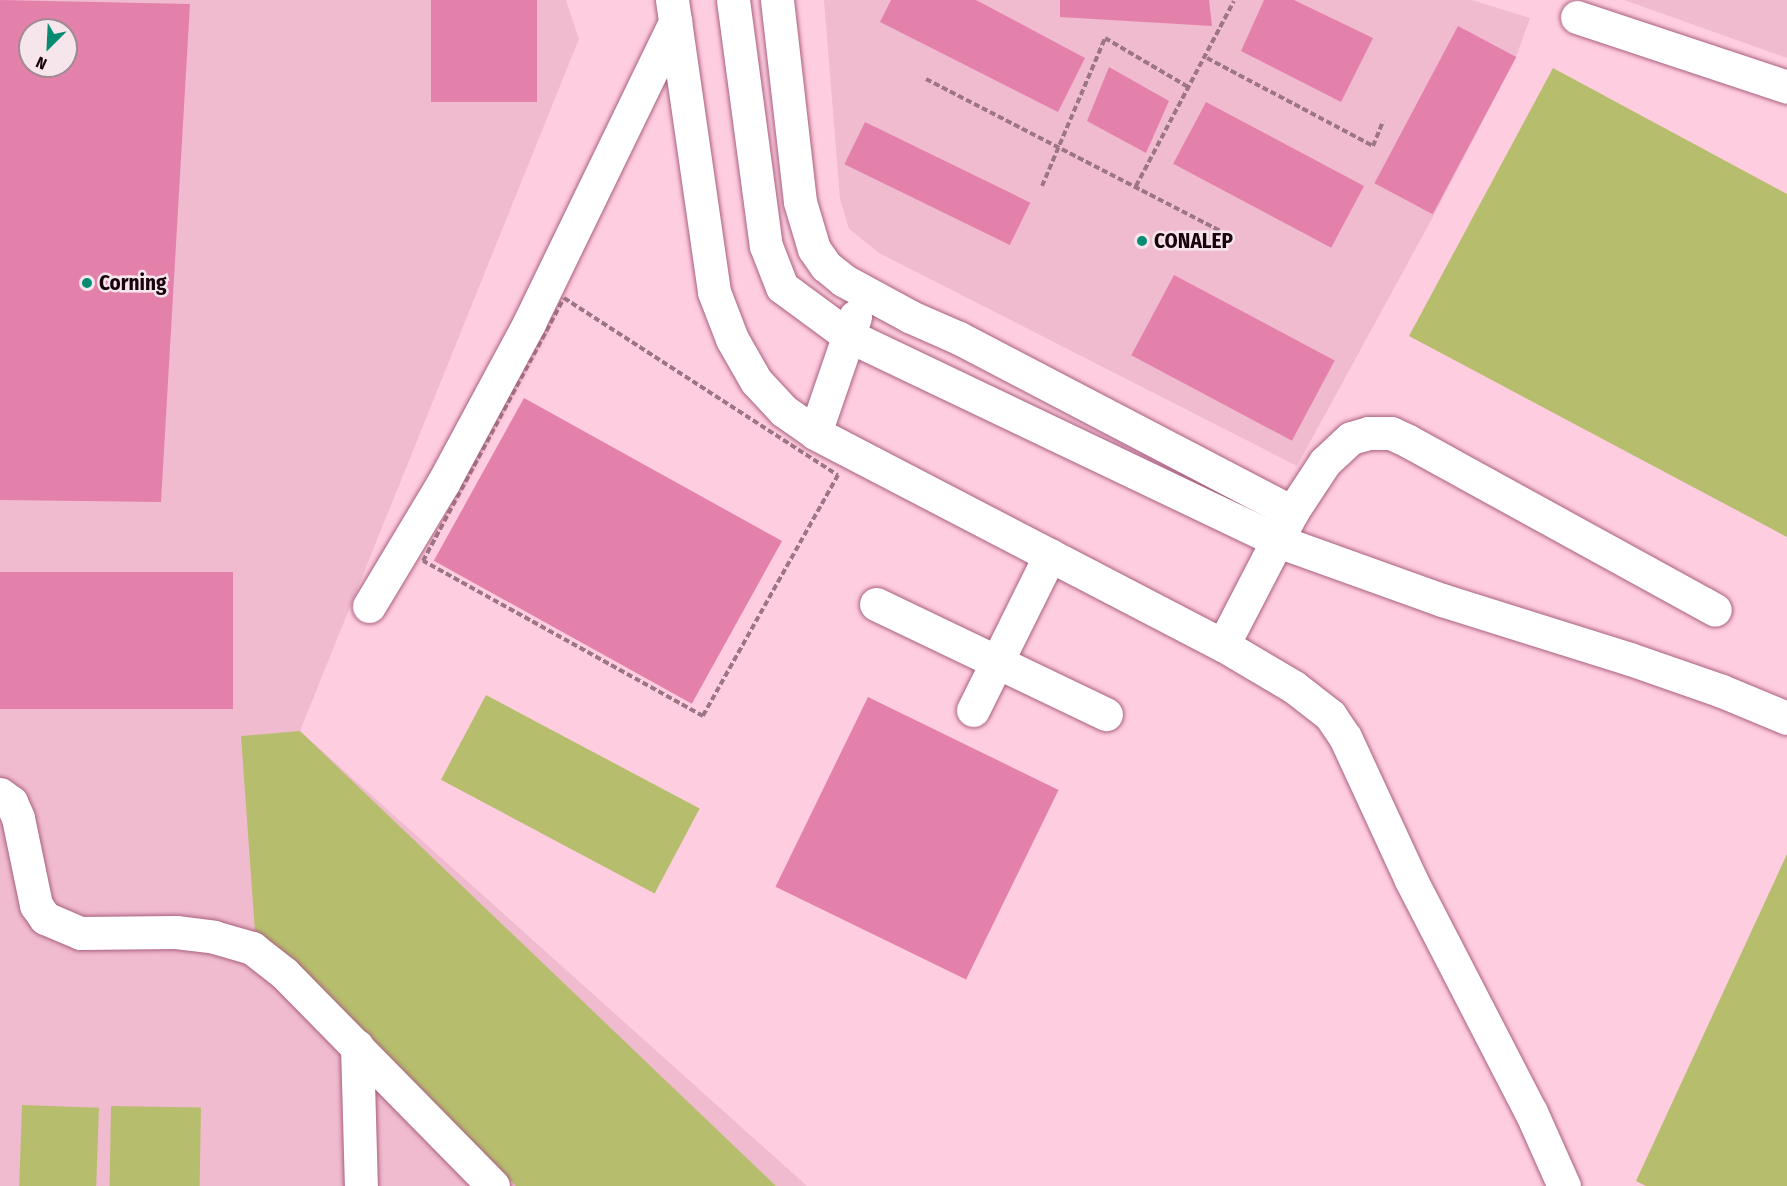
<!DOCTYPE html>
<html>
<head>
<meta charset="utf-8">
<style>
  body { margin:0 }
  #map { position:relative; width:1787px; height:1186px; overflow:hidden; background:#ffcde0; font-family:"Fira Sans Condensed",sans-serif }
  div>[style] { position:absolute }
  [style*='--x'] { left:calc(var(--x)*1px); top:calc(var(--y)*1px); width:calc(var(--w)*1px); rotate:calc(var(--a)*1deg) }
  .built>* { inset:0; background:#f1bbcf }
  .green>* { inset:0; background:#b6be6d; transform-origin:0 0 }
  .building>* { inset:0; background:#e481ab; transform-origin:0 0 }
  .path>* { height:4px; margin-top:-2px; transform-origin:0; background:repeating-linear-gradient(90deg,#9c7685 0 6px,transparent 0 9px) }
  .roads { filter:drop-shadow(0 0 2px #a9607f) drop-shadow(0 0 2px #a9607f) }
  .minor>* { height:33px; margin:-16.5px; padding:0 16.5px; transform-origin:16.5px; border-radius:16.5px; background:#fff }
  .dots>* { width:16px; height:16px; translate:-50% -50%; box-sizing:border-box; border:3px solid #f6e5eb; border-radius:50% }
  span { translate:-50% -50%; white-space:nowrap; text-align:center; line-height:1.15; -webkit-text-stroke:5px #f6e5eb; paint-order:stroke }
  .poi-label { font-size:21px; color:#1a020d; font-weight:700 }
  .left { translate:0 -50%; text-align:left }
  .north { position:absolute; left:18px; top:18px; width:60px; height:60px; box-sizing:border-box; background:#f6e5eb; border:2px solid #9e8a92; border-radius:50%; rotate:204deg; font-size:16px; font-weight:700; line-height:24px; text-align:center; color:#1a020d }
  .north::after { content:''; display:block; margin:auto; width:21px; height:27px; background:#058c72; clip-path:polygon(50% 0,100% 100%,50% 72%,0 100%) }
</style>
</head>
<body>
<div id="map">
  <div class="built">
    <div style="clip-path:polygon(evenodd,0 0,566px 0,579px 39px,300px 731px,807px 1186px,0 1186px,0 0,30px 30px,66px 30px,66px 66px,30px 66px,30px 30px)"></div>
    <div style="clip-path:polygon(824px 0,1472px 0,1530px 18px,1516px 57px,1434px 215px,1297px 466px,879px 253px,849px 229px,840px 199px)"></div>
    <div style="clip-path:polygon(1624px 0,1787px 0,1787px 58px)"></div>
  </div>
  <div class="green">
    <div style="clip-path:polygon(1553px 68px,1787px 194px,1787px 537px,1409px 336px)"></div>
    <div style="left:486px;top:695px;width:242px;height:96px;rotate:28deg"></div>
    <div style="clip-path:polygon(300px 731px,776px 1186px,516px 1186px,255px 932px,241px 736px)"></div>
    <div style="clip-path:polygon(1787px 854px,1787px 1186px,1646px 1186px,1636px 1181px)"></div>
    <div style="left:22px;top:1105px;width:77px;height:81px;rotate:2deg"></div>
    <div style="left:111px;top:1106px;width:90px;height:80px;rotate:1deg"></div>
  </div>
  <div class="building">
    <div style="clip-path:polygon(evenodd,0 0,190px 4px,161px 502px,0 500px,0 0,30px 30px,66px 30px,66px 66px,30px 66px,30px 30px)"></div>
    <div style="left:431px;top:0;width:106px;height:102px"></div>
    <div style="clip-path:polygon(891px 0,976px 0,1085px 58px,1058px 112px,880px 22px)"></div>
    <div style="clip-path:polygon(1060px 0,1209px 0,1212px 26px,1060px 17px)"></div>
    <div style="clip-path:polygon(1264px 0,1294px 0,1373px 38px,1341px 102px,1241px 51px)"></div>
    <div style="left:1458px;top:26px;width:66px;height:178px;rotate:28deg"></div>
    <div style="clip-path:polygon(1109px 67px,1169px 101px,1146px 153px,1087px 121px)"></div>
    <div style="left:1206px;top:102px;width:179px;height:70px;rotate:28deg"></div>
    <div style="left:865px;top:122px;width:184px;height:47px;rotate:26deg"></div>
    <div style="left:1174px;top:275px;width:182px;height:91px;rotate:28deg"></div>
    <div style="left:524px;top:398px;width:295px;height:186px;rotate:29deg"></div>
    <div style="left:0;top:572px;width:233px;height:137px"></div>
    <div style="left:868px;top:697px;width:212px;height:211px;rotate:26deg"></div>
  </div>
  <div class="path">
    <div style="--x:1207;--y:58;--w:188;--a:27.9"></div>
    <div style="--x:1373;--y:146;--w:27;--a:-68"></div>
    <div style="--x:926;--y:79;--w:332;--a:27.3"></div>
    <div style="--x:1042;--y:186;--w:161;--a:-66.9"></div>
    <div style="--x:1105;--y:38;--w:99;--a:30.5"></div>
    <div style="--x:1136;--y:186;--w:209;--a:-62.1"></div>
    <div style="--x:564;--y:298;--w:326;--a:32.9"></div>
    <div style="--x:838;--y:475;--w:276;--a:119.3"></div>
    <div style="--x:703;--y:716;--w:320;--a:-151"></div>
    <div style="--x:423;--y:561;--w:298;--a:-61.8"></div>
  </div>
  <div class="roads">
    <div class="minor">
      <div style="--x:672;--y:0;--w:295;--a:81.8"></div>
      <div style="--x:714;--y:292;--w:50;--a:69"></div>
      <div style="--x:732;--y:339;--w:48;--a:60.3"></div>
      <div style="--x:756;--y:381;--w:41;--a:47"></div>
      <div style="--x:784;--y:411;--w:38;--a:35"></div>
      <div style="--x:815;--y:433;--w:460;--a:27.5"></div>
      <div style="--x:1223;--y:645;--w:82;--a:30.6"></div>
      <div style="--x:1294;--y:687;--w:46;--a:37.9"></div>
      <div style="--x:1330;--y:715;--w:27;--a:56"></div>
      <div style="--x:1345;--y:737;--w:157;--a:65.2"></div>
      <div style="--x:1411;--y:880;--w:261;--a:62.7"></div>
      <div style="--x:1531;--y:1112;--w:81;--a:66"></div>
      <div style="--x:733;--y:0;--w:248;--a:82.4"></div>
      <div style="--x:766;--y:246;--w:44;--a:68.7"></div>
      <div style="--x:782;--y:287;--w:81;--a:36.4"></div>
      <div style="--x:847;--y:335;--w:478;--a:25.5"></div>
      <div style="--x:1278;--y:541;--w:174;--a:19.8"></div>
      <div style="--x:1442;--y:600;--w:197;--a:17.4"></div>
      <div style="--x:1630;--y:659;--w:97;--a:19.2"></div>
      <div style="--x:1722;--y:691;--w:70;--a:22.6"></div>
      <div style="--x:777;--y:0;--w:203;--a:83.5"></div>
      <div style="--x:800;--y:202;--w:49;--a:73.4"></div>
      <div style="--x:814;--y:249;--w:21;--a:55"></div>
      <div style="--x:826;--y:266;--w:22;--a:39"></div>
      <div style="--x:843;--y:280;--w:77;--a:28.6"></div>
      <div style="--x:911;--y:317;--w:52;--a:23.6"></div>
      <div style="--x:959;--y:338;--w:376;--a:27.6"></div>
      <div style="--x:1577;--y:17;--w:221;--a:18.4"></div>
      <div style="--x:815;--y:433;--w:123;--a:-71"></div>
      <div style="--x:876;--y:604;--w:255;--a:25.6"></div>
      <div style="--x:369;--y:606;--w:144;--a:-59"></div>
      <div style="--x:443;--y:483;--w:182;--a:-61.7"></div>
      <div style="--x:529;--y:323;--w:335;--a:-64.1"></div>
      <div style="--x:1223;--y:645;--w:150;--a:-62.6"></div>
      <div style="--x:1292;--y:512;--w:60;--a:-56.6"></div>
      <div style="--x:1325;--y:462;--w:35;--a:-43"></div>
      <div style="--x:1351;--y:438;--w:18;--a:-16"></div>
      <div style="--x:1368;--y:433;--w:23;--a:0"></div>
      <div style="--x:1391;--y:433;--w:19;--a:25"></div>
      <div style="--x:1408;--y:441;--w:350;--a:28.8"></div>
      <div style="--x:973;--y:710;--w:173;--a:-63.6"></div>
      <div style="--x:0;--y:794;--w:14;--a:36"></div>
      <div style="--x:11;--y:802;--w:17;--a:66"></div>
      <div style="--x:18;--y:818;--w:89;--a:78.3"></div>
      <div style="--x:36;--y:905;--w:16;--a:55"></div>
      <div style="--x:45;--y:918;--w:38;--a:23"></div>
      <div style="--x:80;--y:933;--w:96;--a:-0.6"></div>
      <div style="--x:176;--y:932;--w:38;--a:7"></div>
      <div style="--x:214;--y:937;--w:40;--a:16"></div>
      <div style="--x:252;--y:948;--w:41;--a:38"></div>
      <div style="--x:284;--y:973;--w:298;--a:45.5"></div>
      <div style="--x:357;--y:1046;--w:140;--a:88.4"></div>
    </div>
  </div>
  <div class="dots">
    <div style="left:1142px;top:241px;background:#058c72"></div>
    <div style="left:87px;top:283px;background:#058c72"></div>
  </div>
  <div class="poi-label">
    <span class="left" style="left:1154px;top:241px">CONALEP</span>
    <span class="left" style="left:99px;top:283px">Corning</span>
  </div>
  <div class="north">N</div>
</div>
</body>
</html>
